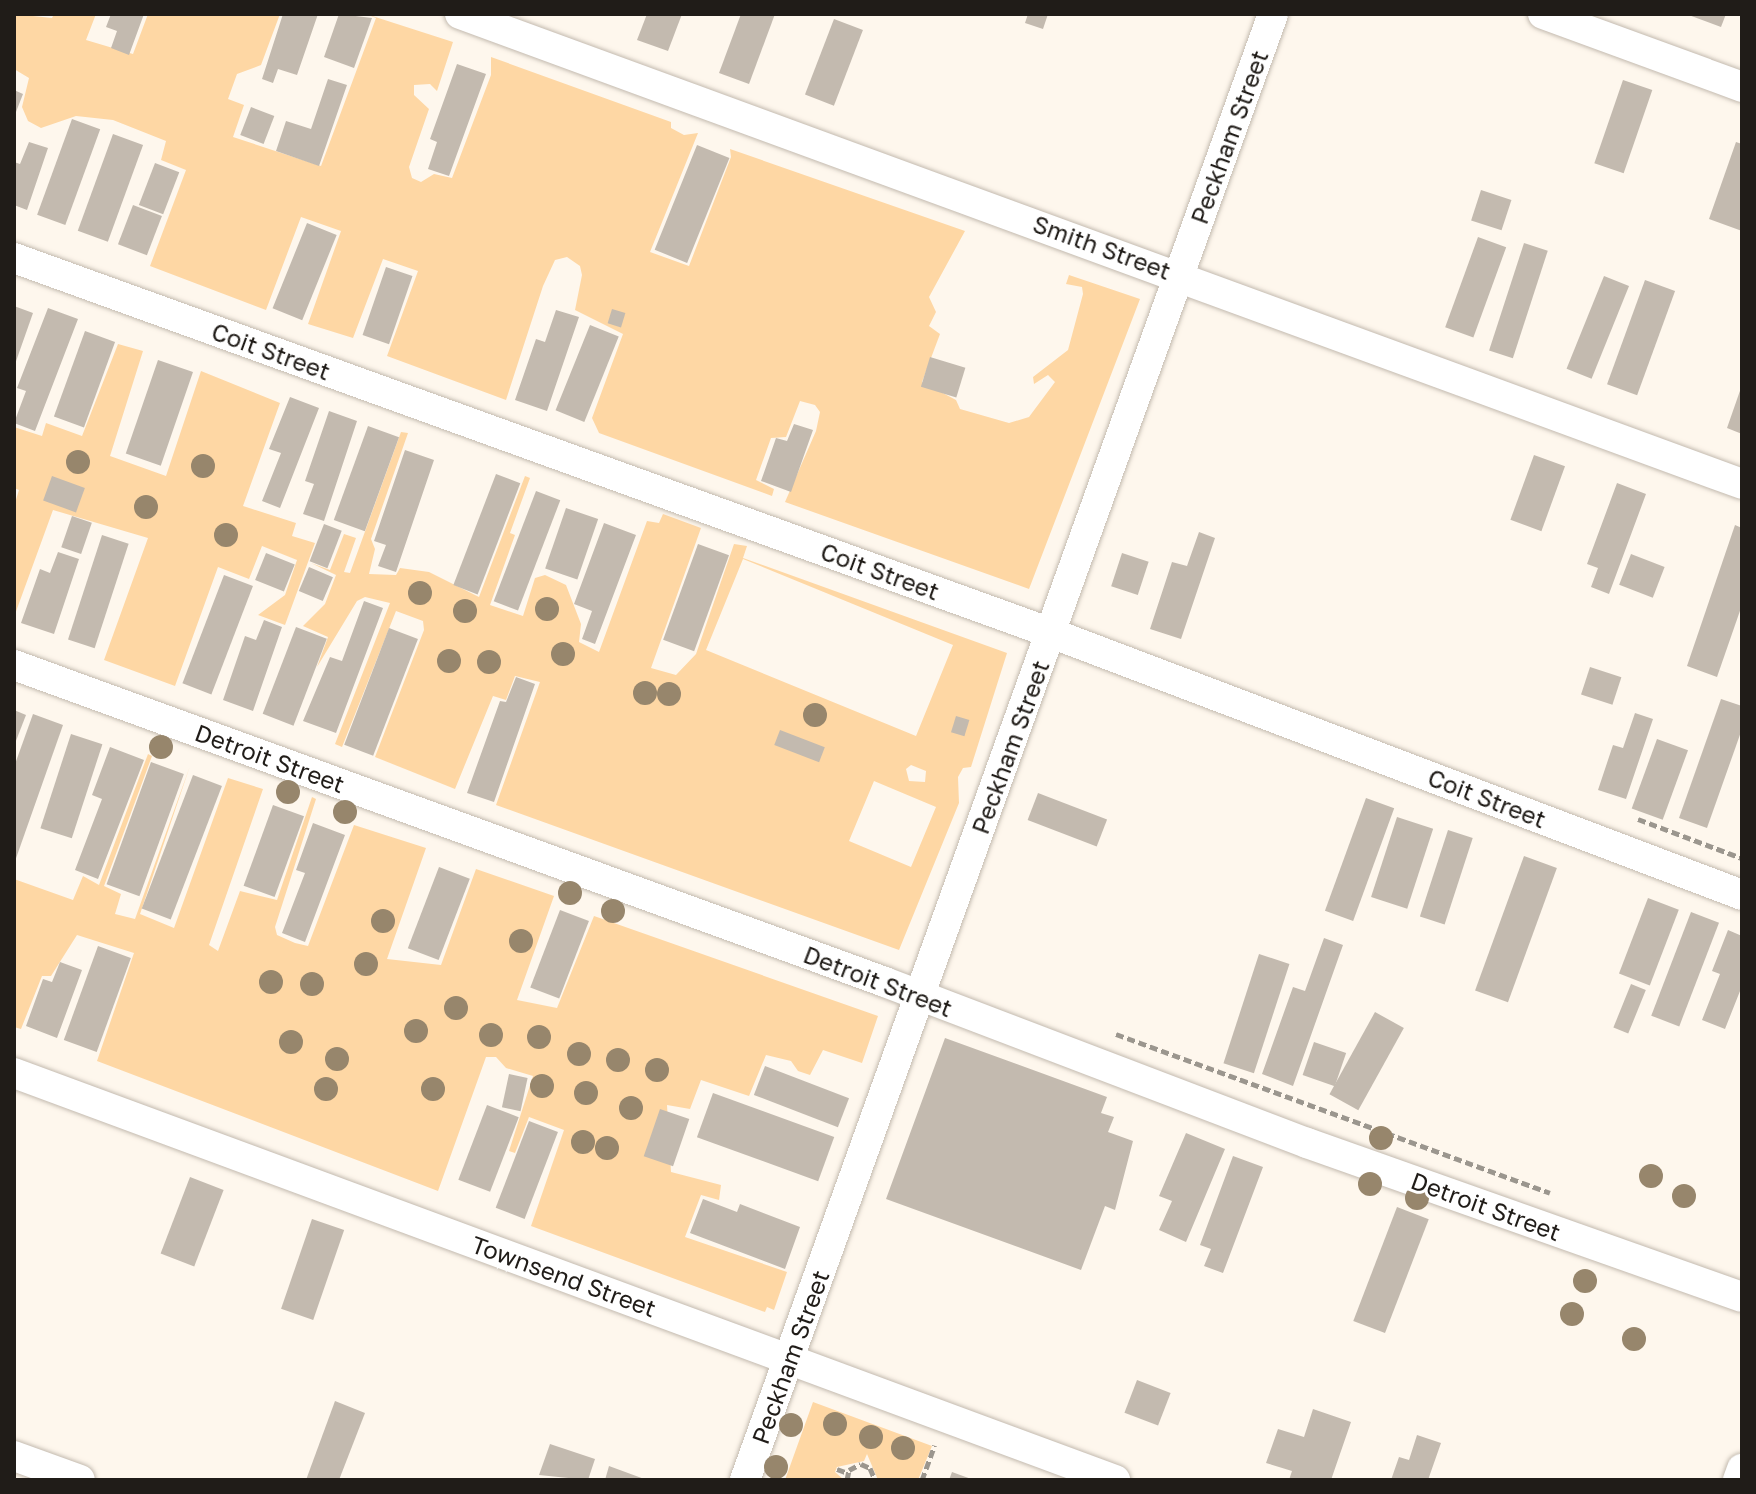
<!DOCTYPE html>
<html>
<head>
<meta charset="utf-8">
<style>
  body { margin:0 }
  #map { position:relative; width:1756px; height:1494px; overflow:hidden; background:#fef7ed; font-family:"Golos Text",sans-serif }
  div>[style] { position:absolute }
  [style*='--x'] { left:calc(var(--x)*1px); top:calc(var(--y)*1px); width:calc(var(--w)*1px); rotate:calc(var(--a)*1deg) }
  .green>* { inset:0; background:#fed7a4 }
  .building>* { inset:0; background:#c3baaf; transform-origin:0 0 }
  .path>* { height:5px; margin-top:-2.5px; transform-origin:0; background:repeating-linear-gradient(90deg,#9b968e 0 8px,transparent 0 12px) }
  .roads { filter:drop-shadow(0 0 2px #c3baaf) drop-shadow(0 0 2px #c3baaf) }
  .minor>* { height:30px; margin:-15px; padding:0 15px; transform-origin:15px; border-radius:15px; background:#fff }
  .trees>* { width:24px; height:24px; margin:-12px; border-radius:50%; background:#97866c }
  span { translate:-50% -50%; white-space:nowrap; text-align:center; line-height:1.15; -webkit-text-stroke:6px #fff; paint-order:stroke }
  .street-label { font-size:24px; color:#201c18 }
  .frame { position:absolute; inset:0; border:16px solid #201c18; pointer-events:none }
</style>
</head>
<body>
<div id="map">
  <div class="green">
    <div style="clip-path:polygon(14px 14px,52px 18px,54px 14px,96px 14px,86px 40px,133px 54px,148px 14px,280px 14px,261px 65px,237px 74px,228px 99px,244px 105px,233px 137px,321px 166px,376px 18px,366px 14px,453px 42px,437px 91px,430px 84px,414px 85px,414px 95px,429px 109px,409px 167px,412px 178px,421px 182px,434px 174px,452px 178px,491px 75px,491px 57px,671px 122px,671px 128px,684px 135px,698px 133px,650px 252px,689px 266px,731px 157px,730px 149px,965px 231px,929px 297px,936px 312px,929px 326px,940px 334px,922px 382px,956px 400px,960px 409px,1009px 423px,1029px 417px,1055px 382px,1048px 375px,1034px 384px,1033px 377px,1068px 350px,1083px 294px,1082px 287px,1066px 284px,1069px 275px,1140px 299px,1029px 589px,785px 502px,816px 431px,820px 412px,815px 405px,800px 401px,786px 437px,771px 438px,756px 480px,774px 489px,772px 496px,599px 433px,592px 418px,623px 334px,575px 310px,582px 275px,580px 266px,567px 257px,555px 260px,543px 286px,506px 400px,387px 356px,418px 271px,383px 259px,353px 338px,308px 324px,341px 231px,301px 217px,266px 310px,150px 266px,186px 170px,161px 160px,166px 141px,113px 120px,76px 116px,41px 128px,28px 121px,22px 107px,29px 78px,14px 69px)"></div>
    <div style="clip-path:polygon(118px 344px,143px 351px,110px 456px,166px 476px,201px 371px,280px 403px,243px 506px,296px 523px,292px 536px,315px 543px,285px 625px,258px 615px,285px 595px,297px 560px,262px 546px,249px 579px,218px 567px,175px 686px,104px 660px,148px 538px,53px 510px,14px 617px,14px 506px,19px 490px,14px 488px,14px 427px,42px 436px,46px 423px,82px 436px)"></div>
    <div style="clip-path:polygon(evenodd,401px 432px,408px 433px,371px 539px,375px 549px,369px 574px,396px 575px,400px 568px,429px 572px,479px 597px,525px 476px,530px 478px,510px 533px,515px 535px,490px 605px,523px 616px,535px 578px,545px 575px,566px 585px,581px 624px,579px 642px,599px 652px,647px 521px,659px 523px,663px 514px,701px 528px,651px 668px,676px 675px,696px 654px,734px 544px,747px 546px,743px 558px,1007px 653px,971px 767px,963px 768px,958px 777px,959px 803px,899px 950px,496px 805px,540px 682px,515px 676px,506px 700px,493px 696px,455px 789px,375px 757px,424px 630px,423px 621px,396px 611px,342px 747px,335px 744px,390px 603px,365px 597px,357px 601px,317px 667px,328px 637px,303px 626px,325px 604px,336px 575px,311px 563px,330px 570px,344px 534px,356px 538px,344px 572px,350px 573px,401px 432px,743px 559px,953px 645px,916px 736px,706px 650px,743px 559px,401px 432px,911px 765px,926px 771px,925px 782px,909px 781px,906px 769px,911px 765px,401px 432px,874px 781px,936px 807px,911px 867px,849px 841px,874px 781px)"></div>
    <div style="clip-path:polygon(148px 754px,152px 756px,104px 886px,121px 894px,115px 914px,135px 919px,190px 766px,140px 914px,174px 928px,228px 778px,263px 789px,209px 945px,218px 951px,240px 891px,277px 900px,312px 797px,316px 799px,275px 927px,277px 935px,295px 943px,308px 946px,354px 825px,426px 848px,387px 959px,441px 965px,476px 869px,554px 896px,517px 1000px,557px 1008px,594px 916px,878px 1016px,862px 1063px,823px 1050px,810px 1075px,798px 1071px,791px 1061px,766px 1055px,749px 1096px,701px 1080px,690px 1109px,667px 1105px,671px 1172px,721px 1185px,719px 1200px,701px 1195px,685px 1237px,787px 1272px,774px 1310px,767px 1307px,765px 1312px,531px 1226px,564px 1130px,529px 1117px,515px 1153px,509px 1151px,533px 1076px,506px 1068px,496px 1057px,486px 1057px,438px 1191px,97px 1061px,134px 953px,77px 935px,51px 976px,42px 976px,21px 1029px,14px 1027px,14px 879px,73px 900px,83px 876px,99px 885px)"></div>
    <div style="clip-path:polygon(813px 1402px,932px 1446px,918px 1480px,878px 1480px,867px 1454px,864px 1461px,837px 1467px,835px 1472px,844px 1480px,785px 1480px)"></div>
  </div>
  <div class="building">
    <div style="clip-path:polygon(111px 14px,144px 14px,129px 55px,111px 48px,117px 31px,106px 27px)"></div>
    <div style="clip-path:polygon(283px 14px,318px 14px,297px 75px,278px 69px,273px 83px,262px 79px)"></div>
    <div style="clip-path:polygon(339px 14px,372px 18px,354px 68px,324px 57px)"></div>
    <div style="clip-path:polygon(647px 14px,682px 14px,668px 51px,637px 40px)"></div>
    <div style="clip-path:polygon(741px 14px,775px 14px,749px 84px,719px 73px)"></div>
    <div style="clip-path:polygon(1028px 14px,1048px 14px,1043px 29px,1025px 23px)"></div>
    <div style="clip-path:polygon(1686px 14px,1726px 14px,1721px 27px)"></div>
    <div style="left:834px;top:19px;width:31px;height:81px;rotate:21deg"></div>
    <div style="clip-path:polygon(457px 64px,486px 74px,449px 176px,428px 169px,437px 142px,430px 139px)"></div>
    <div style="clip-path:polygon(328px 79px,347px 85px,319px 166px,276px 151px,286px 121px,311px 129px)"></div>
    <div style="left:1623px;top:80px;width:31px;height:88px;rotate:19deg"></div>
    <div style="clip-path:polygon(14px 90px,23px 94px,14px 117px)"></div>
    <div style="left:251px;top:107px;width:25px;height:30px;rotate:21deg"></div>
    <div style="left:72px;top:119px;width:30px;height:102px;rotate:20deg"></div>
    <div style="left:113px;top:134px;width:32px;height:103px;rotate:20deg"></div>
    <div style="clip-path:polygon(29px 142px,48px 148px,27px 210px,14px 205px,14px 162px,20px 164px)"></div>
    <div style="clip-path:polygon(1736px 142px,1742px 144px,1742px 231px,1709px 219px)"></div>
    <div style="left:697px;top:145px;width:35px;height:113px;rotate:22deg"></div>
    <div style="left:155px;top:163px;width:26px;height:45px;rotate:21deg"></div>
    <div style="left:1481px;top:190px;width:32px;height:32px;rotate:18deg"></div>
    <div style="left:133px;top:205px;width:31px;height:42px;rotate:21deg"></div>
    <div style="left:307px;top:223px;width:32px;height:92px;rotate:22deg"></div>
    <div style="left:1478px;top:237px;width:30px;height:96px;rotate:20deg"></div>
    <div style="left:1524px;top:243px;width:25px;height:113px;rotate:18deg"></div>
    <div style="left:386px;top:267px;width:28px;height:72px;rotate:19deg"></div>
    <div style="left:1604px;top:276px;width:27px;height:100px;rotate:22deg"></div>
    <div style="left:1645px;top:280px;width:32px;height:111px;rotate:20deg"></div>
    <div style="clip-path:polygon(14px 306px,33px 313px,14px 367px)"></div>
    <div style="clip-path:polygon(48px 308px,78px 319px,35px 431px,14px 423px,26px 391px,17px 388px)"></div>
    <div style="left:612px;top:309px;width:14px;height:15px;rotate:17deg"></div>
    <div style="clip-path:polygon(556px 310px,579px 317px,547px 411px,515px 400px,536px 339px,545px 342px)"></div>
    <div style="left:590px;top:325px;width:31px;height:92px;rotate:22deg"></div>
    <div style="left:85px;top:331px;width:32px;height:91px;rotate:20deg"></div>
    <div style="left:930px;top:357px;width:37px;height:31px;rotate:17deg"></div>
    <div style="left:158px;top:360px;width:37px;height:99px;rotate:19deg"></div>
    <div style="clip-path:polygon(1742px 385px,1742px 434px,1727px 428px)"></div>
    <div style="clip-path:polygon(290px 397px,319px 408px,280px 508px,262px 501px,281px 453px,269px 449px)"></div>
    <div style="clip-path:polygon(329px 411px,357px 421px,324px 521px,303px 514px,314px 484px,305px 481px)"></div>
    <div style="clip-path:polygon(794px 424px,813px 430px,791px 492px,761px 481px,776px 438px,787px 441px)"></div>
    <div style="left:368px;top:426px;width:33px;height:100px;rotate:20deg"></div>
    <div style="clip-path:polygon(405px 450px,434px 460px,396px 572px,378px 566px,386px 545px,374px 541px)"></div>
    <div style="left:1534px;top:455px;width:33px;height:69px;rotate:20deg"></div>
    <div style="left:496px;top:474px;width:26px;height:119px;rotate:21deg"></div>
    <div style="left:52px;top:476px;width:35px;height:26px;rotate:20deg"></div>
    <div style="clip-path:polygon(1617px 483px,1646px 494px,1609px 594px,1591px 587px,1598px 568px,1587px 564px)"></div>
    <div style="left:536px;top:491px;width:26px;height:118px;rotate:21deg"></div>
    <div style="left:566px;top:508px;width:34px;height:64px;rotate:19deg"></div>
    <div style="left:72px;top:516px;width:21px;height:33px;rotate:19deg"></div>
    <div style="clip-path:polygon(604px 523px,636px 535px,595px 644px,582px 639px,592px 611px,574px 604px)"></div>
    <div style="left:324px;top:524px;width:19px;height:40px;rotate:21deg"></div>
    <div style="clip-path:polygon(1735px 525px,1742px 528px,1742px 605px,1717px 677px,1687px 666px)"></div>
    <div style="clip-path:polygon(1199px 532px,1215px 538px,1181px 639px,1150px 629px,1172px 562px,1187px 566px)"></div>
    <div style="left:102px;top:535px;width:28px;height:110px;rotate:18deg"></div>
    <div style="left:698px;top:544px;width:33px;height:102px;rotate:20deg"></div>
    <div style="clip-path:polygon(58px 552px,79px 559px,54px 634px,21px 623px,40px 569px,50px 573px)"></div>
    <div style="left:266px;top:553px;width:31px;height:29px;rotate:22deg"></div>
    <div style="left:1122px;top:553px;width:28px;height:35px;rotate:18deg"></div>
    <div style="left:1631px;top:554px;width:36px;height:33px;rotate:21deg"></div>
    <div style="left:309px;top:567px;width:26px;height:26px;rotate:23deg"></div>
    <div style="left:224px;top:575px;width:31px;height:116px;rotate:21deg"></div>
    <div style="clip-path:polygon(364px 601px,383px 608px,336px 733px,303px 721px,330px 657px,342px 661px)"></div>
    <div style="clip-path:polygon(264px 620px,282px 627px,253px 711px,223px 700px,245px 636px,256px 640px)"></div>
    <div style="left:296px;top:627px;width:33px;height:93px;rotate:21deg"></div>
    <div style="left:389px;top:628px;width:31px;height:125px;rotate:21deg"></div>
    <div style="left:1590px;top:667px;width:33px;height:29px;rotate:18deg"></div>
    <div style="clip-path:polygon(516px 677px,535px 684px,494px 802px,467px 793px,500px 701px,506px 702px)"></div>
    <div style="clip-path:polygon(1721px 699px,1742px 706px,1742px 729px,1707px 828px,1679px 818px)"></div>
    <div style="clip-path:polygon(14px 710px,26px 715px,14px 746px)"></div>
    <div style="clip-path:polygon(1635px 713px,1653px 719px,1626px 799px,1598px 790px,1613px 745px,1623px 748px)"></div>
    <div style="clip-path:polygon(33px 714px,63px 725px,14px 864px,14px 767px)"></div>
    <div style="left:956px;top:716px;width:14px;height:17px;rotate:17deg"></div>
    <div style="left:780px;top:730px;width:48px;height:16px;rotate:21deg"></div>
    <div style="left:71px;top:734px;width:33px;height:99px;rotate:18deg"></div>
    <div style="left:1657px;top:739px;width:33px;height:74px;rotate:20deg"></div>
    <div style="clip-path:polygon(110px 747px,144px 760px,98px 879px,75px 870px,102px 799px,92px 795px)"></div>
    <div style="left:151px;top:762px;width:35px;height:130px;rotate:20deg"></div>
    <div style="left:193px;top:775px;width:31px;height:143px;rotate:21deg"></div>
    <div style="left:1038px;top:793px;width:74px;height:29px;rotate:21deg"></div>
    <div style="left:1366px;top:798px;width:30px;height:120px;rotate:20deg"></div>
    <div style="left:273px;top:805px;width:33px;height:86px;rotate:20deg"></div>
    <div style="left:1397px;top:817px;width:38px;height:84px;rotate:18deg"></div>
    <div style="clip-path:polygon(313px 823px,345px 835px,305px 942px,282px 933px,305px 873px,296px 870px)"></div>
    <div style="left:1448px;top:830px;width:26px;height:91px;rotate:18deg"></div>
    <div style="left:1524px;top:856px;width:35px;height:143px;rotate:20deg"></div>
    <div style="left:439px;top:867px;width:33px;height:87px;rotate:21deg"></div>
    <div style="left:1648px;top:898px;width:33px;height:81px;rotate:21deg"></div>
    <div style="left:560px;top:910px;width:31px;height:83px;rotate:21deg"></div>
    <div style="left:1691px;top:912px;width:30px;height:111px;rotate:21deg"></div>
    <div style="clip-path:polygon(1728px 930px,1742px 936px,1742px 986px,1725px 1029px,1702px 1020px,1720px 974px,1712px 971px)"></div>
    <div style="clip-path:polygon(1324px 938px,1343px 945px,1293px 1086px,1262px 1074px,1293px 987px,1305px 991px)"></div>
    <div style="left:98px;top:946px;width:35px;height:100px;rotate:20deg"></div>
    <div style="left:1259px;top:954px;width:32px;height:115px;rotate:18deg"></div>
    <div style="clip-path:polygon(60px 962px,82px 970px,57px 1038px,26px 1026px,43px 979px,52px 982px)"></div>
    <div style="left:1631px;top:984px;width:16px;height:47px;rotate:22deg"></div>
    <div style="left:1375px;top:1012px;width:33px;height:94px;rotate:29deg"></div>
    <div style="clip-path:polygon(945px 1038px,1107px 1097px,1101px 1113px,1114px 1117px,1108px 1132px,1133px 1141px,1115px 1210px,1105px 1206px,1081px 1270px,886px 1199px)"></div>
    <div style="left:1314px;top:1042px;width:34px;height:35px;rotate:19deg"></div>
    <div style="left:765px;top:1066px;width:90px;height:31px;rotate:21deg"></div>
    <div style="left:509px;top:1074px;width:19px;height:34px;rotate:12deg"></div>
    <div style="left:713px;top:1093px;width:129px;height:47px;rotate:20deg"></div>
    <div style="left:487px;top:1105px;width:34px;height:80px;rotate:21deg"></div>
    <div style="left:660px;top:1109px;width:31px;height:50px;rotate:19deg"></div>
    <div style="left:529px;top:1121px;width:31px;height:93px;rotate:21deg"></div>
    <div style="clip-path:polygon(1186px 1133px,1225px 1149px,1186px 1242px,1159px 1230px,1172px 1201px,1159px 1196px)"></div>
    <div style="clip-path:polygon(1233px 1156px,1263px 1167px,1223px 1273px,1204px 1266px,1211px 1249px,1200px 1245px)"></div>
    <div style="left:190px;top:1177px;width:36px;height:82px;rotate:21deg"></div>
    <div style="clip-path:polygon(703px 1199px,737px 1212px,740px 1204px,800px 1227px,785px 1269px,690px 1233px)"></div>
    <div style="left:1397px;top:1207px;width:34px;height:122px;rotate:21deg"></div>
    <div style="left:312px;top:1219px;width:34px;height:95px;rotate:19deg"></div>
    <div style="left:1137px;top:1380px;width:36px;height:35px;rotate:21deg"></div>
    <div style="clip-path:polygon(335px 1401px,365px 1413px,339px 1480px,306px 1480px)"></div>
    <div style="clip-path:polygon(1313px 1409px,1351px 1422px,1331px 1480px,1289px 1480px,1292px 1471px,1266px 1463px,1278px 1429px,1304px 1437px)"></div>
    <div style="clip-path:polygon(1417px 1435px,1441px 1443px,1428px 1480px,1391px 1480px,1399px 1457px,1409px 1460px)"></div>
    <div style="clip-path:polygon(550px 1444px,595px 1459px,588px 1480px,539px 1475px)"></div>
    <div style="clip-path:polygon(609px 1466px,647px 1480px,605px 1480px)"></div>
    <div style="clip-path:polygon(952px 1472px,974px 1480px,949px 1480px)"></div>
  </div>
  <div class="path">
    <div style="--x:1638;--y:819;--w:111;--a:20.6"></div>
    <div style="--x:1116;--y:1034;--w:462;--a:20.1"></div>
    <div style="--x:837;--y:1469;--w:12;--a:20"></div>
    <div style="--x:847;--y:1480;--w:10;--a:-79"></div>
    <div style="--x:849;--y:1470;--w:13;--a:-27"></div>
    <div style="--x:861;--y:1464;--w:10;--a:24"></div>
    <div style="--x:870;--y:1468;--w:13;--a:67"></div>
    <div style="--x:922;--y:1480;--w:37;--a:-70"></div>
  </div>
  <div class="roads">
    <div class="minor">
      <div style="--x:460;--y:14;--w:1365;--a:20.13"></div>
      <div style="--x:1543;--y:14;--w:212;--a:20.1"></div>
      <div style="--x:14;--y:258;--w:1103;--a:19.88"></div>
      <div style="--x:1051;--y:633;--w:739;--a:20.76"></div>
      <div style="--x:14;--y:665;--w:927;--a:20"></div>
      <div style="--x:885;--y:982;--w:452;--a:20.9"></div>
      <div style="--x:1307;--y:1143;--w:461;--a:19.5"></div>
      <div style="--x:14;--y:1073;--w:1174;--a:20.29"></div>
      <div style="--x:14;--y:1456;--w:70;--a:20"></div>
      <div style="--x:745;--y:1480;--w:1558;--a:-70.19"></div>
      <div style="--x:1738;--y:1480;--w:12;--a:-70"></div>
    </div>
  </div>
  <div class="trees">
    <div style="left:78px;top:462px"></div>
    <div style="left:203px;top:466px"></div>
    <div style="left:146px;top:507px"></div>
    <div style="left:226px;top:535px"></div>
    <div style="left:420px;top:593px"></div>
    <div style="left:547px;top:609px"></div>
    <div style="left:465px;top:611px"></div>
    <div style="left:563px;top:654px"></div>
    <div style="left:449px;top:661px"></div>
    <div style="left:489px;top:662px"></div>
    <div style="left:645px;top:693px"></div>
    <div style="left:669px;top:694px"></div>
    <div style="left:815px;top:715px"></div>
    <div style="left:161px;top:747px"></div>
    <div style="left:288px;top:792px"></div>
    <div style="left:345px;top:812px"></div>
    <div style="left:570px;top:893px"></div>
    <div style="left:613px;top:911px"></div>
    <div style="left:383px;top:921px"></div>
    <div style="left:521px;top:941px"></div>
    <div style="left:366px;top:964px"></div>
    <div style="left:271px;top:982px"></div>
    <div style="left:312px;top:984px"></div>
    <div style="left:456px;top:1008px"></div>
    <div style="left:416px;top:1031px"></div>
    <div style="left:491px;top:1035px"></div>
    <div style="left:539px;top:1037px"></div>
    <div style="left:291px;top:1042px"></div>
    <div style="left:579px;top:1054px"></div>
    <div style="left:337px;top:1059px"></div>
    <div style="left:618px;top:1060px"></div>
    <div style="left:657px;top:1070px"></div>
    <div style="left:542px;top:1086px"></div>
    <div style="left:326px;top:1089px"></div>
    <div style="left:433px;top:1089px"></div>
    <div style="left:586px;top:1093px"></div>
    <div style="left:631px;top:1108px"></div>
    <div style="left:1381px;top:1138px"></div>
    <div style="left:583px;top:1142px"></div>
    <div style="left:607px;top:1148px"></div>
    <div style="left:1651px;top:1176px"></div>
    <div style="left:1370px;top:1184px"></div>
    <div style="left:1684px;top:1196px"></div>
    <div style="left:1417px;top:1198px"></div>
    <div style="left:1585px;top:1281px"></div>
    <div style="left:1572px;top:1314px"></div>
    <div style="left:1634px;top:1339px"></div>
    <div style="left:835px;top:1424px"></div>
    <div style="left:791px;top:1425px"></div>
    <div style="left:871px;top:1437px"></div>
    <div style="left:903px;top:1448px"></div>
    <div style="left:776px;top:1467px"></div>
  </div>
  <div class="street-label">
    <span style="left:1229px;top:137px;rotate:-70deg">Peckham Street</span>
    <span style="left:1102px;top:247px;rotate:20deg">Smith Street</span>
    <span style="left:271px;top:351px;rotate:20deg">Coit Street</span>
    <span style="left:880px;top:571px;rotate:20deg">Coit Street</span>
    <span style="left:1010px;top:747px;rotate:-70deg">Peckham Street</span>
    <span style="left:270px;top:758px;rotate:20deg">Detroit Street</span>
    <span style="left:1487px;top:798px;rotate:21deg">Coit Street</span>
    <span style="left:878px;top:981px;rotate:21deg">Detroit Street</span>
    <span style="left:1486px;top:1206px;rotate:20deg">Detroit Street</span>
    <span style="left:564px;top:1276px;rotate:20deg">Townsend Street</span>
    <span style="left:790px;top:1357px;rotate:-70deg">Peckham Street</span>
  </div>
  <div class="frame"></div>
</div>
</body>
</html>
